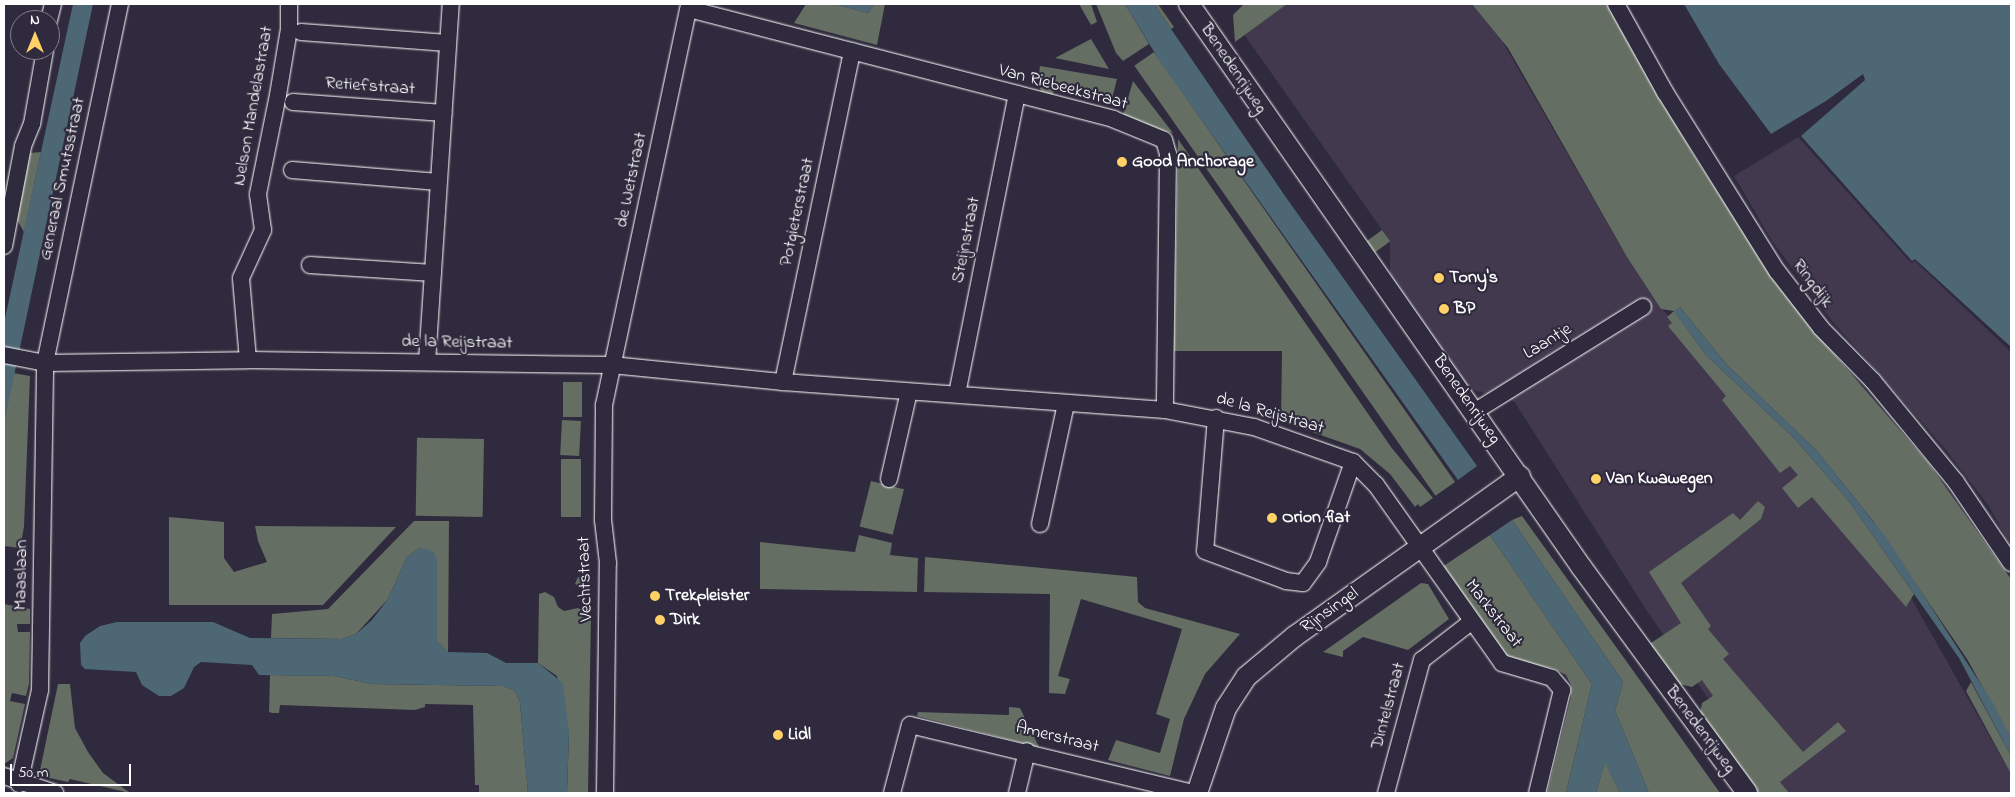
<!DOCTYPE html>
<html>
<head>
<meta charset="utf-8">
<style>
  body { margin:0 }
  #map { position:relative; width:2015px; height:797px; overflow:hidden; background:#2f2a3d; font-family:"Indie Flower",sans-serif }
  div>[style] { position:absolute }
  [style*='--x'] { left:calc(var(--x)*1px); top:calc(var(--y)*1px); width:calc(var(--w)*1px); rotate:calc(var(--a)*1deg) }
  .built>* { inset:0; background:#42394f }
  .green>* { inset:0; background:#646e62; transform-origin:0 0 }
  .water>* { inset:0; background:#4d6775 }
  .roads { filter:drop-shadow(0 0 1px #fff) drop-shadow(0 0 1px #fff) }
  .minor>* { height:16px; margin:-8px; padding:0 8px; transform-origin:8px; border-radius:8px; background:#2f2a3d }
  .tertiary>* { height:20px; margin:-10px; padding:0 10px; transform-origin:10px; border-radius:10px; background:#2f2a3d }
  .dots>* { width:14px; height:14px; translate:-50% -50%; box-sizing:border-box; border:2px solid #2f2a3d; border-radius:50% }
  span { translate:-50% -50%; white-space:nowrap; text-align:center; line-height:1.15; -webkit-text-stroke:4.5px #2f2a3d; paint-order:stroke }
  .street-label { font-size:18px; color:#fff }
  .poi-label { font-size:18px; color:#fff; font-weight:700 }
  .left { translate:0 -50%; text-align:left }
  .frame { position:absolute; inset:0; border:5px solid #fff; pointer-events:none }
  .north { position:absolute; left:10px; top:10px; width:50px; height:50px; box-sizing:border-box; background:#2f2a3d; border:1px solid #827f8b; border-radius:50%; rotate:0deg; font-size:14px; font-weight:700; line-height:20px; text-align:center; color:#fff }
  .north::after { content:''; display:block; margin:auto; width:18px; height:22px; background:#ffd166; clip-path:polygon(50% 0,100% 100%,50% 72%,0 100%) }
  .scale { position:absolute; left:10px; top:764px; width:121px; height:22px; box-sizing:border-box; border:2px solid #fff; border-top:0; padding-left:6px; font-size:15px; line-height:18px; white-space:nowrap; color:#fff; -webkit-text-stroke:4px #2f2a3d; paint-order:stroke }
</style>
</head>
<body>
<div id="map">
  <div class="built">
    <div style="clip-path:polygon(1287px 4px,1472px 4px,1494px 27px,1627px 257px,1661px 308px,1806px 463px,1911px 598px,2011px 774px,2011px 793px,1782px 793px,1750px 758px,1647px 611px,1514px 401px,1466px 388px,1390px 282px,1390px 241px,1243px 33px)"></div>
    <div style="clip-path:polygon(1798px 137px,1911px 263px,1915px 261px,2011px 352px,2011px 546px,1988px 505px,1946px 450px,1833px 322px,1772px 241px,1734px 176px)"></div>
  </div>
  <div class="green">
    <div style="clip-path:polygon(806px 4px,835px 4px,868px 13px,874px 4px,885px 4px,877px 45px,794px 23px)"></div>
    <div style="clip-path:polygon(1079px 4px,1091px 4px,1097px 22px,1091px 25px)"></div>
    <div style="clip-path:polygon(1096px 4px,1125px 4px,1149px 44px,1123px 61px,1116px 53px)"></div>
    <div style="clip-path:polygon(1154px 4px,1158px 4px,1174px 27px,1171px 29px)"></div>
    <div style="clip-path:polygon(1244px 4px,1287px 4px,1235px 42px,1233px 15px)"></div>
    <div style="clip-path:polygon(1472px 4px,1608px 4px,1693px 154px,1768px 270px,1817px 334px,1930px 465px,2011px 579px,2011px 738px,1967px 659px,1873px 521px,1816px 450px,1727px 365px,1680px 307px,1675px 312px,1705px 354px,1794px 438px,1848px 500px,1914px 594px,1906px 607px,1812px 497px,1798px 508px,1782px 488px,1798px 475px,1790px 466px,1780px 473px,1722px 400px,1726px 396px,1668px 326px,1672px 323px,1667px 317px,1674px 311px,1661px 309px,1627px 257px,1508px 48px)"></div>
    <div style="clip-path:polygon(1091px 39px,1109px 69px,1055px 58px)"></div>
    <div style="left:1154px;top:52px;width:525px;height:24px;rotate:55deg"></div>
    <div style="clip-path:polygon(1040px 66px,1117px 79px,1112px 99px,1056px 84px,1052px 97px,1042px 94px,1038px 83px)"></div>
    <div style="clip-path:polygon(1133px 81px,1136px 85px,1173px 133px,1122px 119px)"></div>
    <div style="clip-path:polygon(1178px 139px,1391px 447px,1433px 498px,1420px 507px,1418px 504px,1415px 507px,1390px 474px,1360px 449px,1281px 421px,1282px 351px,1174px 351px)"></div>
    <div style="clip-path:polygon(41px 152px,24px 232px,16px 218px,30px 153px)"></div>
    <div style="left:1382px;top:230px;width:14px;height:19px;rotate:54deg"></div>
    <div style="clip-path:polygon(13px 373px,30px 376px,24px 527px,20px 548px,4px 546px,4px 423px)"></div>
    <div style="left:563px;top:382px;width:19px;height:35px"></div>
    <div style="left:562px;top:420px;width:19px;height:35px;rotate:3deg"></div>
    <div style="left:484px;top:439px;width:78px;height:67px;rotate:91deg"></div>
    <div style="left:561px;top:459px;width:20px;height:58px"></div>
    <div style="left:871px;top:481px;width:34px;height:47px;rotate:14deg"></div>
    <div style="clip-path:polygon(1758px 501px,1765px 507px,1761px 519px,1681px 583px,1711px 626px,1708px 629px,1729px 654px,1723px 659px,1803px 752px,1838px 722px,1846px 731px,1780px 782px,1789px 793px,1755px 793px,1699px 718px,1702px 703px,1713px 696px,1702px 680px,1692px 687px,1675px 683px,1648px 645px,1681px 623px,1649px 572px,1733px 513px,1740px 520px)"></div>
    <div style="clip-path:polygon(1522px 516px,1647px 690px,1720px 793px,1649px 793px,1615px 711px,1623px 682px,1512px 520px)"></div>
    <div style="clip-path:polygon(169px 517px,224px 522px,224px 558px,234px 572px,267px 562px,258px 541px,255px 526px,396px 527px,323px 605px,169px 605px)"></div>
    <div style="clip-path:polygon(414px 521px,449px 521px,448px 653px,437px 641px,437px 560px,420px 548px,407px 557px,388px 599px,356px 634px,342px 639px,271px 638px,272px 614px,328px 609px)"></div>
    <div style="clip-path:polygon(859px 535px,892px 543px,890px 555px,918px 558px,917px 592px,760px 589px,760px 542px,855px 552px)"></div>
    <div style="clip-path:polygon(1490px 535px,1592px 684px,1566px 793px,1547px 793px,1571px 697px,1571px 685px,1566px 675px,1555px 669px,1515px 660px,1503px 653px,1439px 569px)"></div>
    <div style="clip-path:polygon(925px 557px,1137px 577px,1138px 602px,1145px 608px,1240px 634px,1205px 674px,1184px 719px,1170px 776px,1108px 760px,1116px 740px,1160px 753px,1170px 719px,1156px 714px,1182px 629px,1081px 599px,1058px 676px,1070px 679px,1065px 694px,1049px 693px,1050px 594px,924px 592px)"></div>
    <div style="clip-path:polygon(578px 577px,591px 577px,591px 603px,583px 599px,581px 588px,575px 584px)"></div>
    <div style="clip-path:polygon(1421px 583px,1428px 584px,1449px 619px,1408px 650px,1363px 637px,1343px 651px,1343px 657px,1323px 652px)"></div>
    <div style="clip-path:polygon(545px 592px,554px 597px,558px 607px,564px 611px,578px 608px,591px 614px,588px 793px,567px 793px,569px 733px,557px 676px,538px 663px,539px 594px)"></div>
    <div style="clip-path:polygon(4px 604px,30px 609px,30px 624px,17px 624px,18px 632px,30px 632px,29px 684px,26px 696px,12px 693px,10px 701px,25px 704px,13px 758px,4px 764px)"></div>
    <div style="clip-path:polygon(270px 675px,334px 676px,373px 684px,504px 686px,515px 691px,520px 702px,528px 793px,479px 793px,479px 785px,475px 785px,473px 705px,425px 704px,425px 707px,415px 710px,280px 705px,279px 713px,272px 713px,269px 712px)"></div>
    <div style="clip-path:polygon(1971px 682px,2011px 756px,2011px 774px,1966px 691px)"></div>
    <div style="clip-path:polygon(58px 684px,70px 684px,75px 728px,88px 752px,103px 773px,130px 793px,70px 779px,68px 782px,45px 777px,40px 770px)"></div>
    <div style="clip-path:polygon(1009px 707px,1020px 708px,1039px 747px,917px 716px,918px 712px,1009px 715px)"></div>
    <div style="clip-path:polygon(1605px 761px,1620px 793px,1596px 793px)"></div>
  </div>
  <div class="water">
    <div style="clip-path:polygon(73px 4px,93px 4px,4px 423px,4px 323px)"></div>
    <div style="clip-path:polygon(835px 4px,874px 4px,868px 13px)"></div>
    <div style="clip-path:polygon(1125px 4px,1154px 4px,1285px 196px,1477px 466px,1458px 480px,1161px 63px)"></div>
    <div style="clip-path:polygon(1684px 4px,2011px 4px,2011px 347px,1915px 259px,1912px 261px,1801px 136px,1865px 80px,1863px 74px,1826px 101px,1771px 134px,1719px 64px)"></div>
    <div style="clip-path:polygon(1680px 307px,1727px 365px,1816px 450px,1888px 540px,1993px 703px,2011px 738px,2011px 756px,1959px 658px,1848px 500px,1794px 438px,1705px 354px,1674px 311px)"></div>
    <div style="clip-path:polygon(1512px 520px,1623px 682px,1615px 711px,1649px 793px,1620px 793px,1605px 762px,1596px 793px,1566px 793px,1592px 684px,1490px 535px)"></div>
    <div style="clip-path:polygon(420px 548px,433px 551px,437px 560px,437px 641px,448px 652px,487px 653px,506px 663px,538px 663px,563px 683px,569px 733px,567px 793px,528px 793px,520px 702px,515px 691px,504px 686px,373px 684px,334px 676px,259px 675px,252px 665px,201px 662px,194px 667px,184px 688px,171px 696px,159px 696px,142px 685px,136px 672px,85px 669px,81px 665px,80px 643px,85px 636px,100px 626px,117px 622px,213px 622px,250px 638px,342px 639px,356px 634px,372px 620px,388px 599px,407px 557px)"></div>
  </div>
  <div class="roads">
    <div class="minor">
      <div style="--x:1616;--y:4;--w:101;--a:60.9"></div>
      <div style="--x:1665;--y:92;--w:211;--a:58"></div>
      <div style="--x:1777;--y:271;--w:72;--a:52.3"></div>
      <div style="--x:1821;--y:328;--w:74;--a:45.5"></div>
      <div style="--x:1873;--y:381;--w:131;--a:50.6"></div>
      <div style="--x:1956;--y:482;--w:98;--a:55.8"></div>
      <div style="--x:689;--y:9;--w:438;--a:14.5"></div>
      <div style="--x:1113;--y:119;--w:55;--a:22.4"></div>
      <div style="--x:1164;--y:140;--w:15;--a:74"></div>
      <div style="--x:1168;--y:154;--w:256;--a:90.7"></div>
      <div style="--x:49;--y:20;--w:16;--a:-76"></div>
      <div style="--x:301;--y:32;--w:147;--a:4.3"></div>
      <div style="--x:293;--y:102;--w:151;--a:4.2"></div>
      <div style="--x:292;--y:170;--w:147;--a:4.7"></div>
      <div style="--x:4;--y:246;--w:102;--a:-79.2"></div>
      <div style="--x:23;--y:146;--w:24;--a:-68"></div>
      <div style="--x:32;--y:124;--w:75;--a:-80"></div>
      <div style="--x:310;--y:265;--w:123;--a:3.7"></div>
      <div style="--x:4;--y:355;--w:42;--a:11"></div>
      <div style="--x:45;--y:363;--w:203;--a:-0.8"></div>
      <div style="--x:248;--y:360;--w:364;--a:0.8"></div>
      <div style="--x:612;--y:365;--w:172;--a:5.7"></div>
      <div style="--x:783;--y:382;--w:383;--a:4.2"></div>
      <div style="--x:1165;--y:410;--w:91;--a:10.8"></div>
      <div style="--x:1254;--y:427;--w:105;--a:19.5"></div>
      <div style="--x:1353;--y:462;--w:33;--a:45"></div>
      <div style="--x:1376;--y:485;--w:218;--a:54.7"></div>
      <div style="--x:1502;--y:663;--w:52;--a:16.7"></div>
      <div style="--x:1552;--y:678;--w:16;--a:50"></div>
      <div style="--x:1562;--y:690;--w:106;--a:103.6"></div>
      <div style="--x:248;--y:360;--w:82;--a:-94.9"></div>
      <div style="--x:241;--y:278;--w:53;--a:-65.4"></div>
      <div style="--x:263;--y:230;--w:36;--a:-98"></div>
      <div style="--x:258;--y:194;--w:101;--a:-78.6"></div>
      <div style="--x:278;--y:95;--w:67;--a:-80.5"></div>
      <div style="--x:289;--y:29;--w:25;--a:-90"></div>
      <div style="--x:427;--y:362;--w:359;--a:-86.2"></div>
      <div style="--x:783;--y:382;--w:338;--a:-78.2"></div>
      <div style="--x:957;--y:394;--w:306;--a:-78.7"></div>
      <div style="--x:1474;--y:412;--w:199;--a:-31.9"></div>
      <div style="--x:1216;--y:418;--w:133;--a:94.7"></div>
      <div style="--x:1205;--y:551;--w:86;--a:20.3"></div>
      <div style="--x:1286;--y:581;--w:17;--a:7"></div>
      <div style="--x:1303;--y:583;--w:26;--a:-54"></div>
      <div style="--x:1318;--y:562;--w:106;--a:-70.7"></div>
      <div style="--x:889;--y:479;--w:89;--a:-77.1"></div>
      <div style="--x:1040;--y:524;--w:123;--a:-77.8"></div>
      <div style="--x:4;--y:776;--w:54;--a:18.4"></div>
      <div style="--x:19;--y:784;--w:96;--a:-77.4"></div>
      <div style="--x:40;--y:690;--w:327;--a:-89.1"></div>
      <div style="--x:45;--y:363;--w:367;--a:-78.2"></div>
      <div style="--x:605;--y:793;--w:230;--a:-89.3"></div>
      <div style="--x:608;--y:563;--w:43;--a:-96.6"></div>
      <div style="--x:603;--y:520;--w:115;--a:-89.5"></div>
      <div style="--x:604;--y:405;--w:410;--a:-78"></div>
      <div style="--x:892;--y:793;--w:70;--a:-75.2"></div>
      <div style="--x:910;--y:725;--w:291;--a:13.5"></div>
      <div style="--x:1017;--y:793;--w:43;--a:-76.6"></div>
      <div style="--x:1386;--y:793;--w:138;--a:-74.9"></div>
      <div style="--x:1422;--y:660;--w:62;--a:-37.8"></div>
    </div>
    <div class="tertiary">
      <div style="--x:1189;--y:4;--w:687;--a:55.13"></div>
      <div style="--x:1582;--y:568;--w:279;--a:53.7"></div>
      <div style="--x:1197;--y:793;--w:90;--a:-71.2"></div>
      <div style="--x:1226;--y:708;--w:37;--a:-57"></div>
      <div style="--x:1246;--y:677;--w:64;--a:-39.9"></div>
      <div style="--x:1295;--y:636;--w:276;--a:-35.4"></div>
    </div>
  </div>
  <div class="dots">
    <div style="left:1122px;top:162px;background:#ffd166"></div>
    <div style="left:1439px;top:278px;background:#ffd166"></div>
    <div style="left:1444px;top:309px;background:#ffd166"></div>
    <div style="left:1596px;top:479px;background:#ffd166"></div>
    <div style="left:1272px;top:518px;background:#ffd166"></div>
    <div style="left:655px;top:596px;background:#ffd166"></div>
    <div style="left:660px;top:620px;background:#ffd166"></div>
    <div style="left:778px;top:735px;background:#ffd166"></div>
  </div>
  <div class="street-label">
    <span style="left:1233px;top:69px;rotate:56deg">Benedenrijweg</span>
    <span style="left:370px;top:87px;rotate:4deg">Retiefstraat</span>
    <span style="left:1063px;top:88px;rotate:15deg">Van Riebeekstraat</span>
    <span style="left:254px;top:106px;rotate:-80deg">Nelson Mandelastraat</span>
    <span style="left:63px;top:179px;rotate:-78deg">Generaal Smutsstraat</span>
    <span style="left:632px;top:180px;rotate:-78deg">de Wetstraat</span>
    <span style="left:798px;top:212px;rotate:-78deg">Potgieterstraat</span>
    <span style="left:967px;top:240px;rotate:-79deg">Steijnstraat</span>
    <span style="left:1812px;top:284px;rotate:53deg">Ringdijk</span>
    <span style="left:1548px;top:342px;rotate:-32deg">Laantje</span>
    <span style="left:457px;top:343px;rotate:1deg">de la Reijstraat</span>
    <span style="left:1466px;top:400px;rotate:55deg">Benedenrijweg</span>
    <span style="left:1270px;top:414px;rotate:16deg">de la Reijstraat</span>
    <span style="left:22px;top:575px;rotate:-89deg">Maaslaan</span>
    <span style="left:586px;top:579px;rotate:-92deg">Vechtstraat</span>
    <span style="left:1330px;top:611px;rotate:-35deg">Rijnsingel</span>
    <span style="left:1493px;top:614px;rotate:52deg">Markstraat</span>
    <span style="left:1389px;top:706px;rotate:-75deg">Dintelstraat</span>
    <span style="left:1700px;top:730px;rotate:53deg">Benedenrijweg</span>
    <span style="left:1057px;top:738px;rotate:14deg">Amerstraat</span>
  </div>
  <div class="poi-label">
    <span class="left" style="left:1132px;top:162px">Good Anchorage</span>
    <span class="left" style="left:1449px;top:278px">Tony's</span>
    <span class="left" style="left:1454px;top:309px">BP</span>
    <span class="left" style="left:1606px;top:479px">Van Kwawegen</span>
    <span class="left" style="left:1282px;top:518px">Orion flat</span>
    <span class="left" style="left:665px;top:596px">Trekpleister</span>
    <span class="left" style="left:670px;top:620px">Dirk</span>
    <span class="left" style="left:788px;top:735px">Lidl</span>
  </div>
  <div class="frame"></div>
  <div class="north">N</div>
  <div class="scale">50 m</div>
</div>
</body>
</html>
